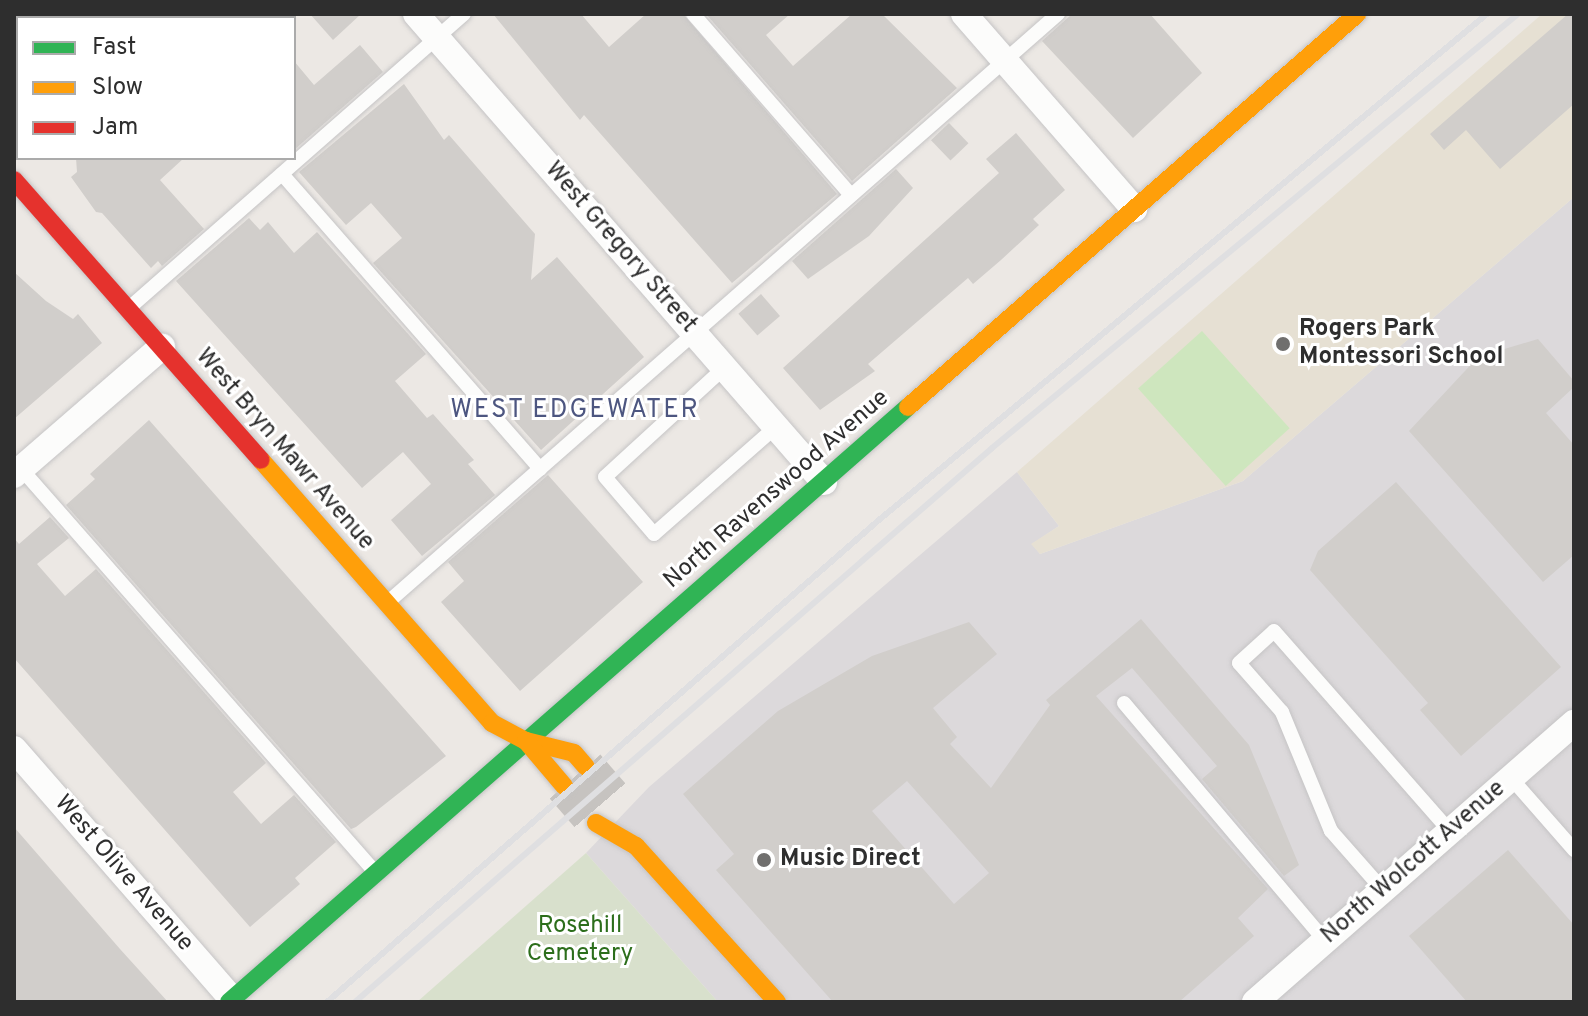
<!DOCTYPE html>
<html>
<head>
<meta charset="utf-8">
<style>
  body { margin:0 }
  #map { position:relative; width:1588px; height:1016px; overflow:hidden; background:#ece8e4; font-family:Overpass,sans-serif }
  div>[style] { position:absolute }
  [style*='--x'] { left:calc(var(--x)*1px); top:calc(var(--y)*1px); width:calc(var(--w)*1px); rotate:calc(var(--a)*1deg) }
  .industrial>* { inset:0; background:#dcd9db }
  .education>* { inset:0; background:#e6e0d3 }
  .green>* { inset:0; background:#cee6be; transform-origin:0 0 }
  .cemetery>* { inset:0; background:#d8e0cc }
  .building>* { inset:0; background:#d1cecb; transform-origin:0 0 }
  .secondary-tunnel>* { height:38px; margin-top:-19px; transform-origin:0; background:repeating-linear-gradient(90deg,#c6c3c0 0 38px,transparent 0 57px) }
  .roads { filter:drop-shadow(0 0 2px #c5c4c5) drop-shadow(0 0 2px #c5c4c5) }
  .lane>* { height:14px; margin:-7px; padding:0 7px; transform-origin:7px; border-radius:7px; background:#fcfcfb }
  .street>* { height:26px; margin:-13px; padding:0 13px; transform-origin:13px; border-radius:13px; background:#fcfcfb }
  .fast>* { height:18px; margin:-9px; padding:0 9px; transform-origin:9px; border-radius:9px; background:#30b455 }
  .slow>* { height:18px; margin:-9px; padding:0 9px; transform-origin:9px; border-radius:9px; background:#ff9f0a }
  .jam>* { height:18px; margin:-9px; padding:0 9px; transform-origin:9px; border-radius:9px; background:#e5322d }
  .rail>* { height:6px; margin:-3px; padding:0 3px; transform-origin:3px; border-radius:3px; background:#dfdfe1 }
  .dots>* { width:22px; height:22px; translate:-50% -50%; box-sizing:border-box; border:4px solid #fff; border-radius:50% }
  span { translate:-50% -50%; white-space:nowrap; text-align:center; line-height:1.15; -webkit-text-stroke:6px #fff; paint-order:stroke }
  .street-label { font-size:24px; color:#2e2e2e }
  .poi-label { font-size:24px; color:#2e2e2e; font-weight:700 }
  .left { translate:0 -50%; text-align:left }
  .park-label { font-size:24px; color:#2c6e1b }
  .neighbourhood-label { font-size:26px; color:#4d5680; letter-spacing:2px }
  .frame { position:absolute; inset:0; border:16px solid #2e2e2e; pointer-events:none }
  .legend { position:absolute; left:16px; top:16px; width:280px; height:144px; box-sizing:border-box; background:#fff; border:2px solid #ababab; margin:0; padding:10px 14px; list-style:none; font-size:24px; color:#2e2e2e }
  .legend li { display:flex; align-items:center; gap:16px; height:40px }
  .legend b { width:40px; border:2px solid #ababab }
</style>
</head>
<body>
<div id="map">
  <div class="industrial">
    <div style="clip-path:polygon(1574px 197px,1574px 1002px,718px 1002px,586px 853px,649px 787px,1017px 472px,1059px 526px,1032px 544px,1040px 554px,1243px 481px)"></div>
  </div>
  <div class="education">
    <div style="clip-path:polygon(1542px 14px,1574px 14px,1574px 197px,1243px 481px,1040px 554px,1031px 544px,1059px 526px,1017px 472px)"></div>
  </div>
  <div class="green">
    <div style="left:1202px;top:331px;width:131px;height:86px;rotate:48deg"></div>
  </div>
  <div class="cemetery">
    <div style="clip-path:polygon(586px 853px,718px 1002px,417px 1002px)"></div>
  </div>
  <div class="building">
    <div style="clip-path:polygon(310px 14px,361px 14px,333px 40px)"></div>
    <div style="clip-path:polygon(493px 14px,581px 14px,609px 47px,646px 14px,683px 14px,837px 194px,732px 283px,584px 115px,580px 120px)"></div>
    <div style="clip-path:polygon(706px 14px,790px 14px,766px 35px,793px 66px,852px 14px,882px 14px,957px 88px,852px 181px)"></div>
    <div style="clip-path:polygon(1072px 14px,1150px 14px,1202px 73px,1133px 138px,1042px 41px)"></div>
    <div style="clip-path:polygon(1568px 14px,1574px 14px,1574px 104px,1500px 169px,1466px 130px,1444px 150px,1430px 134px)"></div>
    <div style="clip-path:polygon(360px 45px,383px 72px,294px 150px,294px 61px,314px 85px)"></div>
    <div style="clip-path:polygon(404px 84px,444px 140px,449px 135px,535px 234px,531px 280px,557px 257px,644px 357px,541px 450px,373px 263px,402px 238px,371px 203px,346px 225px,299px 172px)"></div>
    <div style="left:949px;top:123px;width:28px;height:25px;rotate:46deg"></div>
    <div style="clip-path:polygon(1016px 133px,1065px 190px,1033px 219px,1039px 225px,1001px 260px,973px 284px,968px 278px,868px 364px,875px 371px,820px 410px,783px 368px,999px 173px,986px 159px)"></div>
    <div style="clip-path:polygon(76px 158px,184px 158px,160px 180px,204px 229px,162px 266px,158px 261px,151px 268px,102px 213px,96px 212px,71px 177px,77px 172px)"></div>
    <div style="clip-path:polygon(896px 169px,913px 188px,869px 236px,808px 279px,792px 261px)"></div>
    <div style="clip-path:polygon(249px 218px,260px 230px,268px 222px,294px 253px,317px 232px,426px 354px,395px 381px,427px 418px,433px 414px,474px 460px,468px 464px,495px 495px,422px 556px,391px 520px,431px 484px,403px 452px,362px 488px,176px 281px)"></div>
    <div style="clip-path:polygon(14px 272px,46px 301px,73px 319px,78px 314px,102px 343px,14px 419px)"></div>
    <div style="left:761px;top:294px;width:29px;height:30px;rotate:49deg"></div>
    <div style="clip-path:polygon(1538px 339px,1574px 381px,1574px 387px,1546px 413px,1574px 445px,1574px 555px,1543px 582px,1409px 431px,1478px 357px)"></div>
    <div style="clip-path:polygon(149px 420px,446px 756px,356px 827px,351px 829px,66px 505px,95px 479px,90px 474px)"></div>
    <div style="clip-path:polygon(548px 475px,643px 582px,520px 691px,441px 602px,464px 581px,448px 562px)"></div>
    <div style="clip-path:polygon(1396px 482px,1561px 667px,1461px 756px,1420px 710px,1428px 703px,1310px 570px,1318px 551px)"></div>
    <div style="clip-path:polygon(50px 517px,69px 538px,37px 564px,65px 596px,96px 569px,266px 763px,233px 792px,261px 824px,294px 795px,336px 842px,295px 878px,300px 884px,250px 927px,14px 658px,14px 538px,19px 544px)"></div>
    <div style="clip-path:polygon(evenodd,1141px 619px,1249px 745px,1299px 865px,1284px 876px,1202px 779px,1217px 766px,1132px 668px,1096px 696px,1268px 889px,1238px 918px,1254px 936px,1179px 1002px,833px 1002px,716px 870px,734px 854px,683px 794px,778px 711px,872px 656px,969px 622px,997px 654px,933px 708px,957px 737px,950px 744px,991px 788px,1050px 705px,1046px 700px,1141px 619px,907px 781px,989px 873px,954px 904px,872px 811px,907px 781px)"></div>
    <div style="clip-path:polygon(14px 827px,120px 949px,168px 1002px,14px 1002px)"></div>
    <div style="clip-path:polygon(1508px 850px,1574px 925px,1574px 1002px,1467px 1002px,1409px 936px)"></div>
  </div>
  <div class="secondary-tunnel">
    <div style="--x:586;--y:767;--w:49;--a:49.1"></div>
    <div style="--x:564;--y:786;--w:49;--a:49.1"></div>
  </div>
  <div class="roads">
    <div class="lane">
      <div style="--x:693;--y:14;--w:240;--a:48.9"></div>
      <div style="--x:282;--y:174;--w:392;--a:48.8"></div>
      <div style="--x:128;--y:309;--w:447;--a:-41.3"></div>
      <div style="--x:724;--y:368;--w:161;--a:137.5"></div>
      <div style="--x:605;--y:477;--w:75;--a:49.3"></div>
      <div style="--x:654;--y:534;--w:162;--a:-41.3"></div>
      <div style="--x:17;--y:464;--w:543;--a:48.73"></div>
      <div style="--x:387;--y:603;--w:893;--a:-41.28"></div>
      <div style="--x:1124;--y:703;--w:312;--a:49.8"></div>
      <div style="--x:1511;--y:778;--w:96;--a:48.8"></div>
      <div style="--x:1383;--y:890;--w:79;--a:-131.4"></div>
      <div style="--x:1331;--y:831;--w:129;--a:-112.4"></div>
      <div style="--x:1282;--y:712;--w:65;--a:-131.3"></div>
      <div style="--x:1239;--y:663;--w:47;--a:-42.4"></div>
      <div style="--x:1274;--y:631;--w:266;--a:48.7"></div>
    </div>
    <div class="street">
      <div style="--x:416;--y:14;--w:621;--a:48.92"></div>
      <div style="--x:964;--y:14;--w:259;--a:48.9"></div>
      <div style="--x:153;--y:18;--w:6;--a:-39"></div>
      <div style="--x:14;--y:139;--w:6;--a:-45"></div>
      <div style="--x:14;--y:475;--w:196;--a:-40.9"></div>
      <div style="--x:14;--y:749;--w:332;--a:48.9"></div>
      <div style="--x:1255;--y:1002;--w:424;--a:-41.2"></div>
    </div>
    <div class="fast">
      <div style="--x:229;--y:1002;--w:903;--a:-41.23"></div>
    </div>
    <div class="slow">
      <div style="--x:908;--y:407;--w:597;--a:-41.19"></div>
      <div style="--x:261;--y:460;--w:350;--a:48.7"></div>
      <div style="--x:492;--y:723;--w:38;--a:28"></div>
      <div style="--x:526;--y:741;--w:49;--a:14"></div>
      <div style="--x:574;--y:753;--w:18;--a:49"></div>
      <div style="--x:526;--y:741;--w:59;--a:49.8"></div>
      <div style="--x:596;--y:823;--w:46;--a:29.9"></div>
      <div style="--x:636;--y:846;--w:210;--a:47.9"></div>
    </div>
    <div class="jam">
      <div style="--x:14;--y:180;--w:373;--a:48.6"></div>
    </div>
  </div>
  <div class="rail">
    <div style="--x:327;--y:1002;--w:733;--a:-41.13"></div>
    <div style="--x:879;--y:520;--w:791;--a:-39.77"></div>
    <div style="--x:355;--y:1002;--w:844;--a:-41.01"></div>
    <div style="--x:992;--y:448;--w:682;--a:-39.53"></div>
  </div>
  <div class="dots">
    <div style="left:1283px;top:344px;background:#706f6e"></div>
    <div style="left:764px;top:860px;background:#706f6e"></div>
  </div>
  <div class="street-label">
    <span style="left:620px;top:248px;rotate:49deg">West Gregory Street</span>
    <span style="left:284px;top:450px;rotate:49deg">West Bryn Mawr Avenue</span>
    <span style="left:777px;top:490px;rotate:-41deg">North Ravenswood Avenue</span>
    <span style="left:1414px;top:863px;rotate:-41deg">North Wolcott Avenue</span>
    <span style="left:123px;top:874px;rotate:49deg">West Olive Avenue</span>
  </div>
  <div class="poi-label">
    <span class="left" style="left:1299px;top:344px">Rogers Park<br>Montessori School</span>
    <span class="left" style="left:780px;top:860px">Music Direct</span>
  </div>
  <div class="park-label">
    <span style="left:580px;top:941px">Rosehill<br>Cemetery</span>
  </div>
  <div class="neighbourhood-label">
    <span style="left:575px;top:411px">WEST EDGEWATER</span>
  </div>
  <div class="frame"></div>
  <ul class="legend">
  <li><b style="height:10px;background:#30b455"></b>Fast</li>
  <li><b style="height:10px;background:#ff9f0a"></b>Slow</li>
  <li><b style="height:10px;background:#e5322d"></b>Jam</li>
  </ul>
</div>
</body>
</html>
